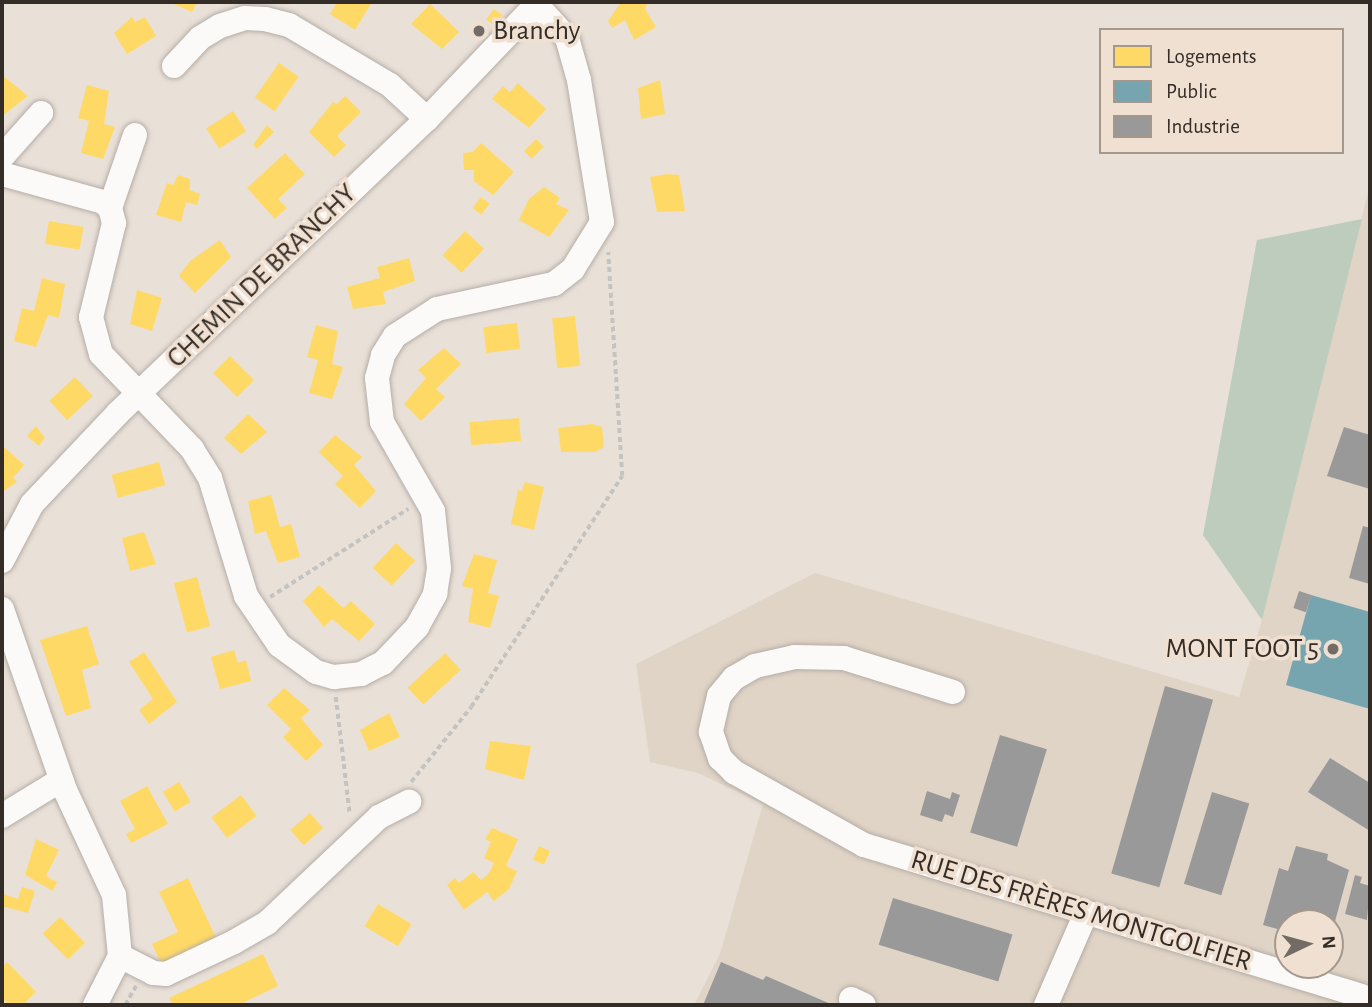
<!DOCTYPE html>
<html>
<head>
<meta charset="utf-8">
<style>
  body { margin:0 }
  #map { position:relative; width:1372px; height:1007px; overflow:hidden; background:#e9e0d8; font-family:"Alegreya Sans",sans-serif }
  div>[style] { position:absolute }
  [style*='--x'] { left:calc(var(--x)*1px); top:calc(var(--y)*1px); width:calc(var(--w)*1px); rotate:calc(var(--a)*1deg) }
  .industrial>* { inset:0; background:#e0d4c6 }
  .forest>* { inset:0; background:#bdccbc }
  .homes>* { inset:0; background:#ffd966; transform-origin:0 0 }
  .public>* { inset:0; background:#76a5af }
  .industry>* { inset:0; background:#999; transform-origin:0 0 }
  .path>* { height:3.5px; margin-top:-1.75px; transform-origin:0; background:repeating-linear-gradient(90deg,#c5c3c0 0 5px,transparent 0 8.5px) }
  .roads { filter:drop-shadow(0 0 2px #b4ada6) drop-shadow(0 0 2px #b4ada6) }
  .minor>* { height:24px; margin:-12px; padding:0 12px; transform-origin:12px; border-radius:12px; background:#fcfaf9 }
  .dots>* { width:19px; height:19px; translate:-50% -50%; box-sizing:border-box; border:4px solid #f0e0d1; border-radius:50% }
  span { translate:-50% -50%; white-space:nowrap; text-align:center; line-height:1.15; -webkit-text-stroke:7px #f0e0d1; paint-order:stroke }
  .poi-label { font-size:28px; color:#332c27 }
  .left { translate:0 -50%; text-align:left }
  .right { translate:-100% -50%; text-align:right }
  .street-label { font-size:28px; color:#332c27 }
  .frame { position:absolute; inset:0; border:4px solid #332c27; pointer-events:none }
  .legend { position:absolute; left:1099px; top:28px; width:245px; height:126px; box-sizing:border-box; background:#f0e0d1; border:2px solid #a4988d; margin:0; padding:9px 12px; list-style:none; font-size:21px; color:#332c27 }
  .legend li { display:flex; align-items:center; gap:14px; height:35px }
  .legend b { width:35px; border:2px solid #a4988d }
  .north { position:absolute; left:1274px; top:909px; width:70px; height:70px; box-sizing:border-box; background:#f0e0d1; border:2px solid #a4988d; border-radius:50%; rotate:85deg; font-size:19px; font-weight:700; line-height:28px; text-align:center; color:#332c27 }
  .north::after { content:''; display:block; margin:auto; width:24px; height:32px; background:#736b65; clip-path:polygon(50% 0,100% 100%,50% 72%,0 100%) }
</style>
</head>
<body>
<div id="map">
  <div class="industrial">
    <div style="clip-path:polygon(evenodd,1370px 184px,1370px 1005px,694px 1005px,720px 954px,763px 804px,698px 773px,650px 762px,636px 664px,815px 573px,1239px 697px,1262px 620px,1370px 184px,1288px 923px,1330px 923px,1330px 965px,1288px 965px,1288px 923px)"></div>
  </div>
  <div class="forest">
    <div style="clip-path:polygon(1362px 219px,1262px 620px,1203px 535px,1257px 240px)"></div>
  </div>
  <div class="homes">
    <div style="clip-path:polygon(169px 2px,197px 2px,192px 12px)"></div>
    <div style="clip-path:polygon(337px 2px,372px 2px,355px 30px,330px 14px)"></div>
    <div style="clip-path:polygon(621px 2px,648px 2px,645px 9px,656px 27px,634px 40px,625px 20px,612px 28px,608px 21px)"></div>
    <div style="clip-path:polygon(430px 4px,459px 32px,442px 49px,411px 24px)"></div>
    <div style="left:494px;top:9px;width:10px;height:13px;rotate:37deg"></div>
    <div style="clip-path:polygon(132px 17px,135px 22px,145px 17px,156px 36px,127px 54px,114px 33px)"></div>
    <div style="left:279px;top:63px;width:24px;height:42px;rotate:35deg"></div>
    <div style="clip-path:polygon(2px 75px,28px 96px,2px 116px)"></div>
    <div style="clip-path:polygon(660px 80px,665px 114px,641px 119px,638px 88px)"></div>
    <div style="clip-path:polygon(518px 83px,546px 109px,529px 128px,492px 99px,503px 86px,510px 92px)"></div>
    <div style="clip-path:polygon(87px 85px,109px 91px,104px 124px,115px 127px,103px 159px,81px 153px,89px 121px,78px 118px)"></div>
    <div style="clip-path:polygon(345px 96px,361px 112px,337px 136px,346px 145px,334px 157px,309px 132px,333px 102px,337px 104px)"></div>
    <div style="left:233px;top:111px;width:24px;height:32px;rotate:57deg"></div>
    <div style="clip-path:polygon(267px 125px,274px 132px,257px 149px,253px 145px)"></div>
    <div style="left:536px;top:139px;width:11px;height:17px;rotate:45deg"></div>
    <div style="clip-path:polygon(481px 143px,514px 172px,493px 195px,474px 181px,474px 170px,464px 170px,463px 153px,473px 152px)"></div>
    <div style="clip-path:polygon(285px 153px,305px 174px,278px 199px,287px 208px,275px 219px,247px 188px)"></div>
    <div style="clip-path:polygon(667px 174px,679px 175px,685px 211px,657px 212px,650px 177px)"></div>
    <div style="clip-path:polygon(178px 175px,190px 179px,190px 190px,200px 194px,197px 205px,186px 202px,181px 222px,156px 215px,167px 183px,173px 185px)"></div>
    <div style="clip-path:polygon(544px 187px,560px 198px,556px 204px,569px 210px,549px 237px,519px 220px,529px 199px)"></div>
    <div style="left:481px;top:197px;width:11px;height:14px;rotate:38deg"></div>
    <div style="left:49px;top:221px;width:35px;height:23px;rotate:10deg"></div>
    <div style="left:465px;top:231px;width:26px;height:33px;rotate:43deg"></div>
    <div style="clip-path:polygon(220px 240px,231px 257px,195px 293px,179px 276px,190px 261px)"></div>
    <div style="clip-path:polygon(409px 258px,415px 281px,383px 292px,386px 304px,353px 309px,347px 287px,380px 278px,377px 267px)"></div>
    <div style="clip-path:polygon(42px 278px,65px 284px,59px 318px,48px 315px,36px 347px,14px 341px,22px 308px,34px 311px)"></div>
    <div style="clip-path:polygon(137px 290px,162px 298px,152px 331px,130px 324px)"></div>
    <div style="left:575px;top:316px;width:50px;height:23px;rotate:84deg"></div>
    <div style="left:517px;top:323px;width:26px;height:34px;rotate:83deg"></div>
    <div style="clip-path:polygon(316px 325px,338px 331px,332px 364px,343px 367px,332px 399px,309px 393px,318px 360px,307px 357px)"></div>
    <div style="clip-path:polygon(444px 348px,461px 364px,436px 389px,445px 397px,421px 421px,404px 404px,426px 378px,418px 370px)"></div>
    <div style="left:230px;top:356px;width:34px;height:24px;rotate:45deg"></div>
    <div style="left:75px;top:377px;width:26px;height:35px;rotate:47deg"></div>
    <div style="clip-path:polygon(248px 414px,267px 432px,241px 454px,224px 438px)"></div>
    <div style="left:519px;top:418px;width:23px;height:50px;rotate:85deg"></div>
    <div style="clip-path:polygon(592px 424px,602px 427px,604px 447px,595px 452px,561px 452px,558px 428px)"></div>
    <div style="clip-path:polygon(36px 426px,45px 438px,39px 446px,27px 436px)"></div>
    <div style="clip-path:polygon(335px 435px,362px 457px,354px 465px,376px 491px,360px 508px,335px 484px,343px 476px,319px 452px)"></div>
    <div style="clip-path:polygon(2px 445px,24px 465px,13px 478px,17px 482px,2px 492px)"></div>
    <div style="left:159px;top:462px;width:24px;height:49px;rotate:75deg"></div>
    <div style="clip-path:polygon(525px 482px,544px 487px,534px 530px,511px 524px,518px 490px,522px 491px)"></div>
    <div style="clip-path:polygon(271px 495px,280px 527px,291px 524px,300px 557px,278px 563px,266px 531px,255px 534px,248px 501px)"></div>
    <div style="clip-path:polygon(144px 532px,156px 564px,130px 571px,122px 538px)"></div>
    <div style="left:396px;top:543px;width:26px;height:34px;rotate:43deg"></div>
    <div style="clip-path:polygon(474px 554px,497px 560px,488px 593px,499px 596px,490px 628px,468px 622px,473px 589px,462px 586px)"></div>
    <div style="left:197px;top:577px;width:51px;height:24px;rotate:75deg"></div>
    <div style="clip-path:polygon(319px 585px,343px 608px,351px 601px,375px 624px,359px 641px,332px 619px,324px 627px,303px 601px)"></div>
    <div style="clip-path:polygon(87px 626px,99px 664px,82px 670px,91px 708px,66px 716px,40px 640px)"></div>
    <div style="clip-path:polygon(234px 650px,238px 663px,246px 660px,251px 681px,220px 689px,211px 657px)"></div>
    <div style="clip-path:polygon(144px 652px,177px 702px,149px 724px,139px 710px,153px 699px,129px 662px)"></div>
    <div style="left:445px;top:653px;width:23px;height:51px;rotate:47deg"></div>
    <div style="clip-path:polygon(284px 688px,310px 710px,301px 718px,323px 745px,306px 761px,283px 737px,291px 729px,267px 705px)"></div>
    <div style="clip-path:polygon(389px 713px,400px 737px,369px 751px,360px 730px)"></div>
    <div style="clip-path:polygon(490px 741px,531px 746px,524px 780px,485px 769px)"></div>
    <div style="left:179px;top:782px;width:23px;height:19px;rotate:59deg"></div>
    <div style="clip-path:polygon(147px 786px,168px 824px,131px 843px,126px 834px,135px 829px,120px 801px)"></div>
    <div style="left:241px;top:795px;width:26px;height:37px;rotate:53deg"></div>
    <div style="left:310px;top:813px;width:20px;height:26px;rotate:49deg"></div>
    <div style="clip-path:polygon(492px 828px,518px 839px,506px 866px,517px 871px,509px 889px,494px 901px,487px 892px,464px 910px,447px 885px,455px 878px,459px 883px,473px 872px,481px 880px,489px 873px,494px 863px,484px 858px,491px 842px,485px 839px)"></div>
    <div style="clip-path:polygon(36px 839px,59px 850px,46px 876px,57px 882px,53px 891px,25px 875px)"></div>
    <div style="left:539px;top:846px;width:12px;height:15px;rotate:24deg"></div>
    <div style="clip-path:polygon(188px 878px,217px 940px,162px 966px,152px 944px,178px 932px,159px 892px)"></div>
    <div style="clip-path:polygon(22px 887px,35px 891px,28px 913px,2px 906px,4px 894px,18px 899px)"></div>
    <div style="left:378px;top:904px;width:39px;height:26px;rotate:31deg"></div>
    <div style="left:60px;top:917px;width:36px;height:24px;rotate:46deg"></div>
    <div style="clip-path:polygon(263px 954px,278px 986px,238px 1005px,173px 1005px,169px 998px)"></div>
    <div style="clip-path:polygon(7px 962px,36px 992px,22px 1005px,9px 1005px,2px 998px,2px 967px)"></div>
  </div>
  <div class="public">
    <div style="clip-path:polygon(1311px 595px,1370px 612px,1370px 709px,1286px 685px)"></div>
  </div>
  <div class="industry">
    <div style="clip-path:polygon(1344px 427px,1370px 435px,1370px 489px,1327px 476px)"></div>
    <div style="clip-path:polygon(1363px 526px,1370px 528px,1370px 584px,1349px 578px)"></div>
    <div style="left:1299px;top:591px;width:13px;height:18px;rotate:18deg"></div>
    <div style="left:1165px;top:686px;width:50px;height:195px;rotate:16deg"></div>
    <div style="left:1000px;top:735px;width:49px;height:102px;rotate:17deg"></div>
    <div style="clip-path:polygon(1330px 758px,1370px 783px,1370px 831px,1308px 792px)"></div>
    <div style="clip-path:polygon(927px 791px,950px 799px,952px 792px,960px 795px,953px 817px,945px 814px,942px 822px,920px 815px)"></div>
    <div style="left:1212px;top:792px;width:39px;height:96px;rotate:17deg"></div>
    <div style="clip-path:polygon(1296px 846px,1328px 854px,1327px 860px,1349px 870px,1331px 936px,1330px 923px,1288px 923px,1288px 932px,1263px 925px,1279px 868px,1288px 871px)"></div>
    <div style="clip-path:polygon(1355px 875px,1362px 877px,1360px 883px,1370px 886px,1367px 920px,1345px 914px)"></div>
    <div style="left:893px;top:898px;width:125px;height:49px;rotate:17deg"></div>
    <div style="clip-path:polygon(721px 962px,763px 980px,766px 976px,833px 1005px,703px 1005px)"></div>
  </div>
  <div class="path">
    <div style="--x:270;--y:597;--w:164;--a:-32.5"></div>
    <div style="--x:336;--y:697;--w:118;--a:83.2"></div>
    <div style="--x:411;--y:782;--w:96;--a:-51.3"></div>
    <div style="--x:471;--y:707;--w:276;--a:-56.8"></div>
    <div style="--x:622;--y:476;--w:224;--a:-93.6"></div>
    <div style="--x:125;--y:1005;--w:22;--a:-60"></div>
  </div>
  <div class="roads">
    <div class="minor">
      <div style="--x:174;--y:66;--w:38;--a:-47"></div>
      <div style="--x:200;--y:38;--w:23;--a:-31"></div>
      <div style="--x:220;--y:26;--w:26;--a:-18"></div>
      <div style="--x:245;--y:18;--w:20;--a:3"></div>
      <div style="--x:265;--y:19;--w:25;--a:14"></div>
      <div style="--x:289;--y:25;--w:117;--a:30.7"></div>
      <div style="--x:390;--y:85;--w:50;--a:42.6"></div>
      <div style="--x:2;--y:157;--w:59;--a:-48.4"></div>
      <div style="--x:2;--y:174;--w:105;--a:15.5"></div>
      <div style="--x:103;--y:202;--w:9;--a:41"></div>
      <div style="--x:110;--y:208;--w:16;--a:75"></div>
      <div style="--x:114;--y:223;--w:97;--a:103.7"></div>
      <div style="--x:91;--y:317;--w:38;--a:75"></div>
      <div style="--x:101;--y:354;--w:132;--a:46.2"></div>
      <div style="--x:192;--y:449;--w:34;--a:58"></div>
      <div style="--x:210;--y:478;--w:123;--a:73"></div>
      <div style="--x:246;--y:596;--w:59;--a:56"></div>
      <div style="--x:279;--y:645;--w:46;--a:36.1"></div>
      <div style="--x:316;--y:672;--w:19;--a:16"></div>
      <div style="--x:334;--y:677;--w:27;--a:-6"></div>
      <div style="--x:361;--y:674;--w:25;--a:-27"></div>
      <div style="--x:383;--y:663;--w:50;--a:-46.6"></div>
      <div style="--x:417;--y:627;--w:38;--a:-61"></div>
      <div style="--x:435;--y:594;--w:26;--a:-81"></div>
      <div style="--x:439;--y:568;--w:57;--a:-96"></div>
      <div style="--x:433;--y:511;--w:103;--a:-119.8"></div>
      <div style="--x:382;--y:422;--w:44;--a:-96.5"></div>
      <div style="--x:377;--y:378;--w:24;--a:-75"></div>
      <div style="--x:383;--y:355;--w:22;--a:-58"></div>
      <div style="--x:395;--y:336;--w:50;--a:-32.7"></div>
      <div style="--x:437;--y:309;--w:120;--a:-12.1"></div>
      <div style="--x:554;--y:284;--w:24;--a:-38"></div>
      <div style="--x:573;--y:269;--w:55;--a:-58.3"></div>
      <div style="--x:602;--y:222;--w:144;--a:-99.2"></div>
      <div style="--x:579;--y:80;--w:44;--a:-105.9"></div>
      <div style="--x:567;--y:38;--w:45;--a:-132.3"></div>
      <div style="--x:110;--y:208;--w:77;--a:-71.1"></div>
      <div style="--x:2;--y:561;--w:64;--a:-62.2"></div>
      <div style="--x:32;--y:504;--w:125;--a:-46.6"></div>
      <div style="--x:118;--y:413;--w:427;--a:-43.6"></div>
      <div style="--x:427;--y:119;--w:162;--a:-46.3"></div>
      <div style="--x:2;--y:609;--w:192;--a:70.8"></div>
      <div style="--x:65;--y:790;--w:116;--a:65"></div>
      <div style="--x:114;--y:895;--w:61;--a:84.4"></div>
      <div style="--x:120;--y:956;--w:55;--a:117"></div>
      <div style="--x:953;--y:692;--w:114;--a:-162.7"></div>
      <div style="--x:844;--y:658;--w:49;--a:-178.8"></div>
      <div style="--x:795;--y:657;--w:41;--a:167.3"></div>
      <div style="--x:755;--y:666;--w:24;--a:150"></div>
      <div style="--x:734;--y:678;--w:23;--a:130"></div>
      <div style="--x:719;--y:696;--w:37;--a:103"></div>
      <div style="--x:711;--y:732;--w:28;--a:71"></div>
      <div style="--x:720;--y:758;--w:20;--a:45"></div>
      <div style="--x:734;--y:772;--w:149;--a:29.3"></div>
      <div style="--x:864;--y:845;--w:520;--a:16.87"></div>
      <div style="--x:2;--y:816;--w:69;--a:-31.4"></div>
      <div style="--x:120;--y:956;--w:37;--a:27"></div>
      <div style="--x:153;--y:973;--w:13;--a:4"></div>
      <div style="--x:166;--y:974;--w:75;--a:-25.2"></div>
      <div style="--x:234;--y:942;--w:39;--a:-30"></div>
      <div style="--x:268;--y:922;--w:153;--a:-43.4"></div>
      <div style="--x:379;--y:817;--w:34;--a:-27"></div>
      <div style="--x:851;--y:999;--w:14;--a:25"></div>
      <div style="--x:1046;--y:1005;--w:100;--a:-66.5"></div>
    </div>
  </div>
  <div class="dots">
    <div style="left:479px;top:31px;background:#736b65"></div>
    <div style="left:1333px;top:649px;background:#736b65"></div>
  </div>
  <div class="poi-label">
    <span class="left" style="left:493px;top:31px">Branchy</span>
    <span class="right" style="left:1319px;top:649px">MONT FOOT 5</span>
  </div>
  <div class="street-label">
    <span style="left:262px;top:276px;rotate:-44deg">CHEMIN DE BRANCHY</span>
    <span style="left:1081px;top:911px;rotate:17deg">RUE DES FRÈRES MONTGOLFIER</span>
  </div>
  <div class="frame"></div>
  <ul class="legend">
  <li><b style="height:19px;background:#ffd966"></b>Logements</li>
  <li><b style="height:19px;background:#76a5af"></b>Public</li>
  <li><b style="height:19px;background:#999"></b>Industrie</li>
  </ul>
  <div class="north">N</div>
</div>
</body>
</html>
